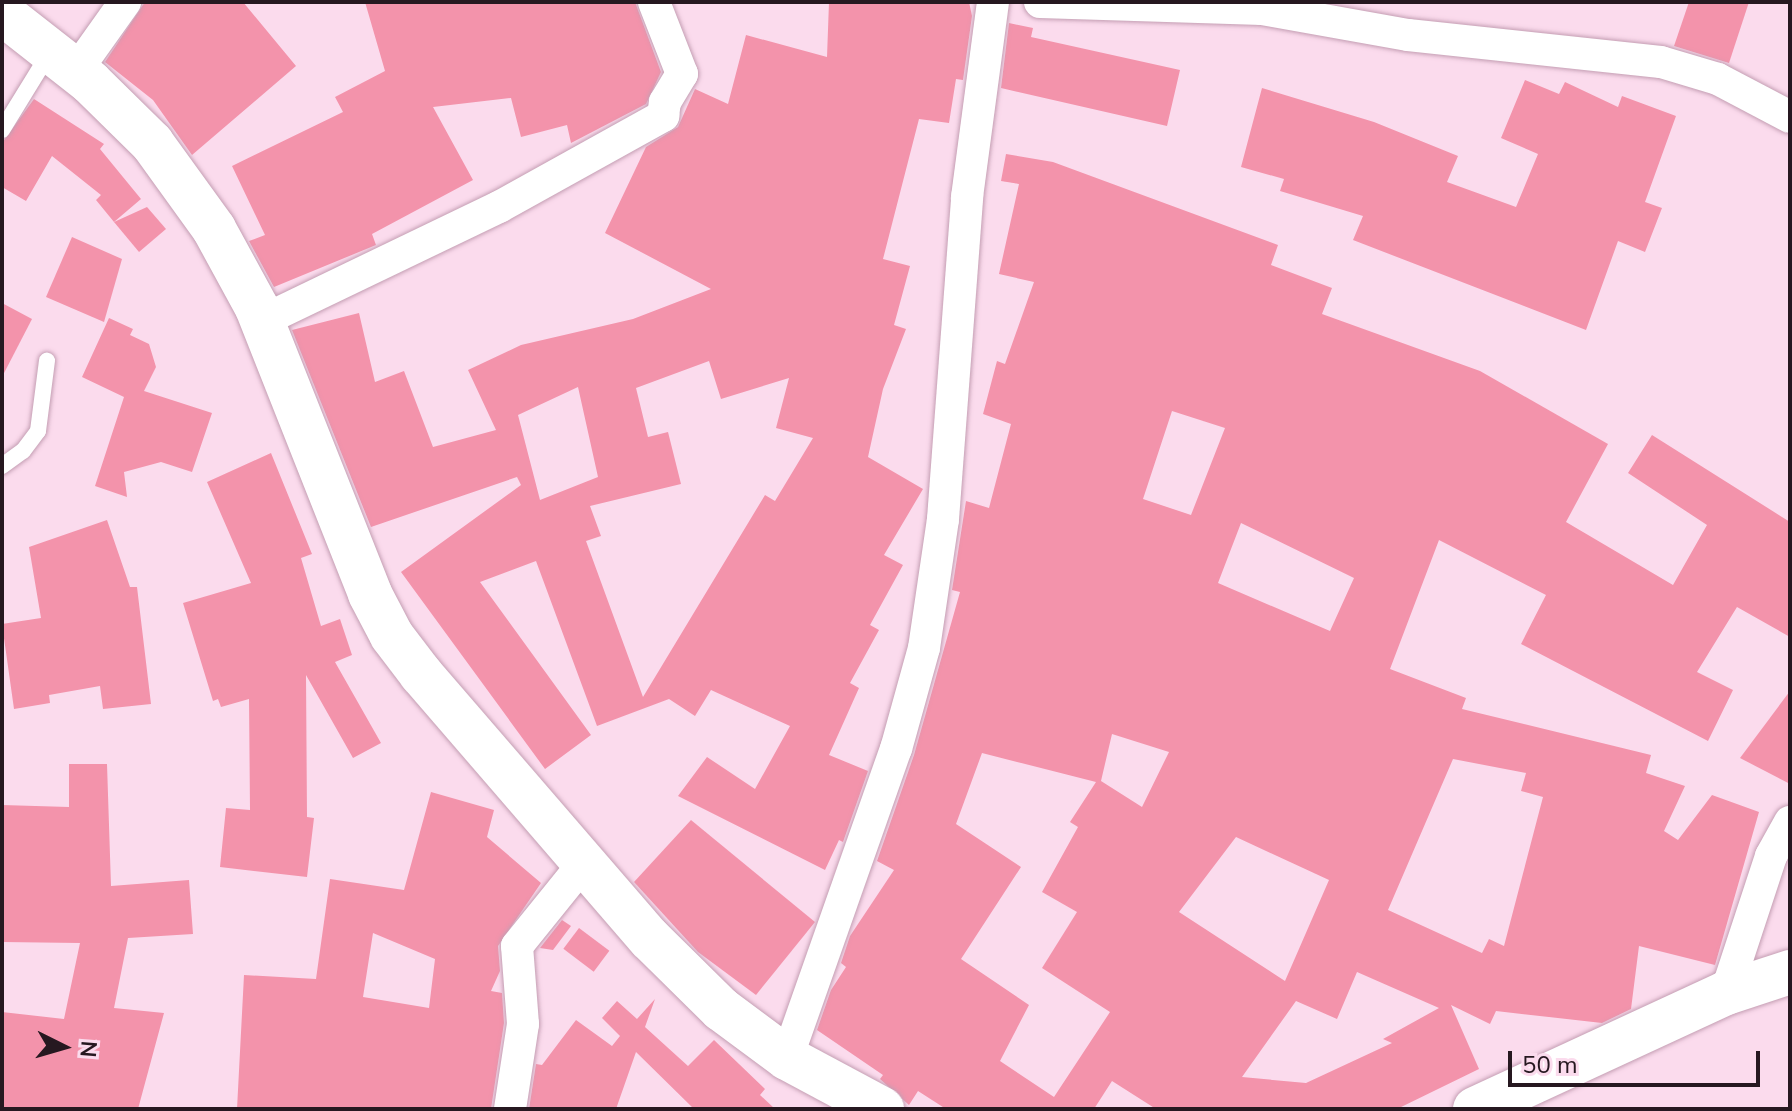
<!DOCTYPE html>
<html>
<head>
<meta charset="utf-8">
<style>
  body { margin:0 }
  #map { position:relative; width:1792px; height:1111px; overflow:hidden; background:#fbdbed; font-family:"Nunito Sans",sans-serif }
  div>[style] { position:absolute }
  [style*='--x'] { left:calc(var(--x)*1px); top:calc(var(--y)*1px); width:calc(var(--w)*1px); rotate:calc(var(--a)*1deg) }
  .building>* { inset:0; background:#f393ab; transform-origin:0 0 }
  .roads { filter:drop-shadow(0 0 2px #c49eb3) drop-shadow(0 0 2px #c49eb3) }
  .lane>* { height:16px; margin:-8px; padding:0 8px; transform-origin:8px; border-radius:8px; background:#fff }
  .street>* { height:32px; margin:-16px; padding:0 16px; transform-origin:16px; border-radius:16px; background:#fff }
  .secondary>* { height:44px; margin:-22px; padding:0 22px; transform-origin:22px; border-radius:22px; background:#fff }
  span { translate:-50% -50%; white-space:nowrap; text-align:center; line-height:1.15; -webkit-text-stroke:6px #fbdbed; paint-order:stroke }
  .frame { position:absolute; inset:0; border:4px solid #261820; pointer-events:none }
  .north { position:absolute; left:24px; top:1007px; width:80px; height:80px; -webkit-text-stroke:6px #fbdbed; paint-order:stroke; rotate:95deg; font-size:22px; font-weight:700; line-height:32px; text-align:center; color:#261820 }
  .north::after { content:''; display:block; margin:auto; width:28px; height:36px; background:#261820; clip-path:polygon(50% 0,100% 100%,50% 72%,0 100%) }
  .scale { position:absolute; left:1508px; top:1051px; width:252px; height:36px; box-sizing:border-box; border:4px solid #261820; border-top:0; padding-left:10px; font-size:24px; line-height:28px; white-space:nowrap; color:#261820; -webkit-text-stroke:6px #fbdbed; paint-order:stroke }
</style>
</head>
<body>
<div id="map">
  <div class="building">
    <div style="clip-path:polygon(145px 2px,243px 2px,296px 66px,192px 155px,153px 100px,105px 62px)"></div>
    <div style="clip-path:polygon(365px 2px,635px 2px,661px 72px,646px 104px,571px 143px,567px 125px,521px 137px,511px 98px,433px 107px,473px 180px,372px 234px,376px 245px,274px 287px,249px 241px,265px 235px,232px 166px,343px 112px,335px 97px,385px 71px)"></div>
    <div style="clip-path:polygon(evenodd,829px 2px,969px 2px,972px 16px,963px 80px,956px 79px,949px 123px,919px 119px,883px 259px,910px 266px,894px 325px,906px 329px,883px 389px,868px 457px,923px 489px,884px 555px,903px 565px,870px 625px,879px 630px,850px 683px,859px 688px,829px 755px,868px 771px,843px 842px,839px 840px,825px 870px,678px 796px,707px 757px,755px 789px,790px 726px,711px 690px,695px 716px,669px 699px,597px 726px,536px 561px,480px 582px,591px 735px,545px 769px,401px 572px,521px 485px,517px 477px,371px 527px,292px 330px,359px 313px,375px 382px,404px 371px,433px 447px,496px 430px,468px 370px,521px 345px,633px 319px,711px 289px,605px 233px,646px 147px,678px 127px,695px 89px,728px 104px,746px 35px,827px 57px,829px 2px,709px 361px,721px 399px,789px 378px,776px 428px,813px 438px,775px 501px,765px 495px,643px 697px,586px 541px,601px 536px,590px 506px,681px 484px,668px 432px,648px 437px,636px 388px,709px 361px,829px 2px,578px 387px,598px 477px,540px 500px,518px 415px,578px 387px)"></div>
    <div style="clip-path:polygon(1689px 2px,1749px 2px,1729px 63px,1674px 46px)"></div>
    <div style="clip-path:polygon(1009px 23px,1033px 28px,1031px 37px,1180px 70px,1167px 126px,1001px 88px)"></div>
    <div style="clip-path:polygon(1525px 80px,1559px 94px,1565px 82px,1618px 107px,1622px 96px,1676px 116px,1645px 202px,1662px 208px,1645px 252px,1618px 241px,1586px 330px,1353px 240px,1363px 216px,1280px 191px,1284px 179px,1241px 167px,1262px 88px,1374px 122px,1458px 156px,1447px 182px,1516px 207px,1538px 154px,1501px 138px)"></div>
    <div style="clip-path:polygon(34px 99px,104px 144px,100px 149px,141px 199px,114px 222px,96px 200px,101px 195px,52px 156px,26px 201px,2px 187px,2px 143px)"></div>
    <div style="clip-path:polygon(evenodd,1006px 154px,1053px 162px,1278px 245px,1271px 265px,1332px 288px,1322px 314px,1480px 371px,1608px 444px,1566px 522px,1673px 585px,1707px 525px,1628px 473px,1652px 435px,1790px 522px,1790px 637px,1737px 607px,1697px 672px,1733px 690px,1708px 741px,1521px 644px,1546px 595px,1439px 540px,1390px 669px,1466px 698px,1462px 709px,1651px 755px,1646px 773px,1685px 786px,1664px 831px,1678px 840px,1712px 795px,1759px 812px,1715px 965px,1639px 946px,1631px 1009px,1602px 1023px,1496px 1011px,1490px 1024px,1451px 1005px,1479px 1069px,1397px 1109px,1156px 1109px,1112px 1081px,1094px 1109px,946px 1109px,918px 1091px,909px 1105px,880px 1079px,883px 1075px,817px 1030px,831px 990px,846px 967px,841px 963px,850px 936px,894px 870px,877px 861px,914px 755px,960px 592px,952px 590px,966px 501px,989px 508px,1011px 424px,983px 414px,997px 361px,1005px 364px,1034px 282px,999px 274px,1019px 184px,1001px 181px,1006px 154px,1172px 411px,1225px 428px,1191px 515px,1143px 499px,1172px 411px,1006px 154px,1241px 523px,1354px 578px,1330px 631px,1218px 583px,1241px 523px,1006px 154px,1112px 734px,1169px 752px,1142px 807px,1101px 781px,1112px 734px,1006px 154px,982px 753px,1096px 782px,1070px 822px,1078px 827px,1042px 892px,1077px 912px,1042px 968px,1110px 1012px,1054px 1097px,1000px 1061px,1029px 1005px,961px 959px,1021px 867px,956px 824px,982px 753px,1006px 154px,1453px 759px,1526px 773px,1521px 791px,1543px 797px,1504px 946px,1489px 939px,1482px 953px,1388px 910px,1453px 759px,1006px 154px,1236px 837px,1329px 880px,1285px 981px,1179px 912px,1236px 837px,1006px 154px,1357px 972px,1439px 1008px,1383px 1039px,1392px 1043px,1306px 1083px,1242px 1077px,1296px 1001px,1337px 1019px,1357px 972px)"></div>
    <div style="clip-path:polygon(147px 207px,166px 229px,139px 252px,114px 222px)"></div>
    <div style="clip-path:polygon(72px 237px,122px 259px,104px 322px,46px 297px)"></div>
    <div style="clip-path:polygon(2px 303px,32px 319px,2px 377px)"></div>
    <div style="clip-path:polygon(109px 318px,133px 329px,130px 335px,149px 344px,156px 367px,144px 391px,212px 413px,192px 472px,161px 462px,124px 472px,127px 497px,95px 486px,124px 397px,82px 377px)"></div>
    <div style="clip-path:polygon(271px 453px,312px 554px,301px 558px,321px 626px,340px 619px,352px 655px,335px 662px,381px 743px,353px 758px,306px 675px,307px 817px,314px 818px,307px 877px,220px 867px,226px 808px,250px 810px,249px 699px,221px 707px,218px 699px,213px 701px,183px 603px,251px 583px,207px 482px)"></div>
    <div style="clip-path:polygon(107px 520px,130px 587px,137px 587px,151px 704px,103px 709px,100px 686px,49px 695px,50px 703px,14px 709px,2px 624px,41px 618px,29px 547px)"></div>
    <div style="clip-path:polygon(1790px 691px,1790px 784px,1740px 758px)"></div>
    <div style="clip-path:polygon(69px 764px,107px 764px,111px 886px,189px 880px,193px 934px,128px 938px,114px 1008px,164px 1013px,138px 1109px,2px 1109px,2px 1012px,64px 1019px,80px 943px,2px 942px,2px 805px,69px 807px)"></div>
    <div style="clip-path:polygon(evenodd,431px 792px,494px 810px,487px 837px,541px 883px,498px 946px,500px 971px,491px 991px,502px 993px,504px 1023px,491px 1109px,237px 1109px,244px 975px,316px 979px,330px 879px,404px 890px,431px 792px,373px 933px,435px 959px,429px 1008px,363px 997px,373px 933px)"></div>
    <div style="clip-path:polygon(691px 820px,815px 922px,756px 995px,698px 952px,634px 882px)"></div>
    <div style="clip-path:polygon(562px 920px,571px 926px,553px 950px,540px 948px)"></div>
    <div style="left:579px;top:928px;width:38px;height:26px;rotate:37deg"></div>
    <div style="clip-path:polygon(655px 999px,645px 1027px,688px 1066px,714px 1040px,765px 1089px,760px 1095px,775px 1109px,694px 1109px,636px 1052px,616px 1109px,529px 1109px,536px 1064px,542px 1065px,576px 1020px,612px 1046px,620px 1036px,602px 1018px,617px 1001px,637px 1019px)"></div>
  </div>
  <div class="roads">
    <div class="lane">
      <div style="--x:2;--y:130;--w:92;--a:-58.4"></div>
      <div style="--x:2;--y:466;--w:26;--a:-36"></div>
      <div style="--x:23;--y:451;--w:25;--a:-53"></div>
      <div style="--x:38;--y:431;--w:71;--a:-82.7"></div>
    </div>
    <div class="street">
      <div style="--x:1040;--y:2;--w:222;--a:1.8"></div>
      <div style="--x:1262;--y:9;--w:148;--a:10.1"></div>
      <div style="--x:1408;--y:35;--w:254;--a:6.1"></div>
      <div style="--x:1661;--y:62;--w:59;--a:16.6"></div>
      <div style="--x:1718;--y:79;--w:81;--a:27.8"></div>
      <div style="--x:76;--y:71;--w:85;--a:-54.6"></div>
      <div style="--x:262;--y:321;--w:263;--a:-25.7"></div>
      <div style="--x:499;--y:207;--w:188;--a:-29"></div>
      <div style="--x:663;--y:116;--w:14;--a:-82"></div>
      <div style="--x:665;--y:102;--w:33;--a:-59"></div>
      <div style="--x:682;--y:74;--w:77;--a:-111.3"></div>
      <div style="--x:1726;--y:993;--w:144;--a:-71.8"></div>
      <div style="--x:1771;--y:856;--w:39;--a:-61"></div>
      <div style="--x:787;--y:1058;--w:328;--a:-70.6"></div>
      <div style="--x:896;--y:749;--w:105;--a:-74.5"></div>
      <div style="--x:924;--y:648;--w:130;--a:-81.6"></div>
      <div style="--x:943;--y:519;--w:323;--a:-85.7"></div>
      <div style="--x:967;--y:197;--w:197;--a:-82.4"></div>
      <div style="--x:510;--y:1109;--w:86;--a:-81.3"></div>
      <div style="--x:523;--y:1024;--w:78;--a:-94.4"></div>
      <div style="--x:517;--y:946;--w:107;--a:-51.1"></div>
    </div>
    <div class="secondary">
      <div style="--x:2;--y:13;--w:112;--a:38.1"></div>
      <div style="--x:90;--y:82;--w:87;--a:44.5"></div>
      <div style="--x:152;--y:143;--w:106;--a:54.2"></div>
      <div style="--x:214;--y:229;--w:90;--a:61.4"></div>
      <div style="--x:257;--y:308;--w:308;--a:68.4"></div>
      <div style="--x:370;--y:594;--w:47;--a:62.4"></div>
      <div style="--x:392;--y:636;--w:48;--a:52.7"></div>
      <div style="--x:421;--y:674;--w:350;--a:49.2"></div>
      <div style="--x:650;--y:939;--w:100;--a:44.6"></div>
      <div style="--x:721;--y:1009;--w:82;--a:36.6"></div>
      <div style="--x:787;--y:1058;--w:108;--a:28.2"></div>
      <div style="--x:1475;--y:1109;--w:277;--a:-24.8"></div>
      <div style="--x:1726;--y:993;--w:67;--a:-18.2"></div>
    </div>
  </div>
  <div class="frame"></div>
  <div class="north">N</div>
  <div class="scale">50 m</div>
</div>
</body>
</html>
